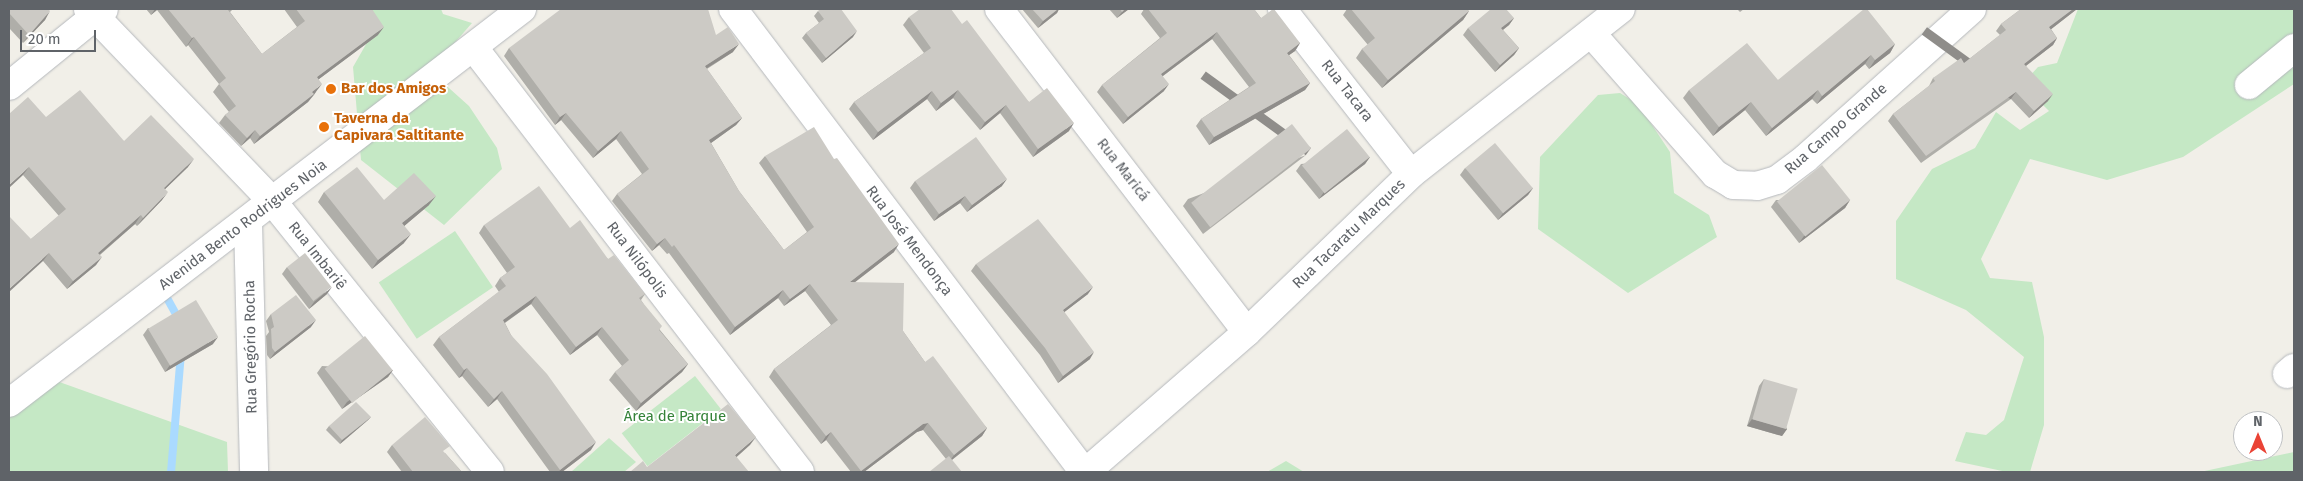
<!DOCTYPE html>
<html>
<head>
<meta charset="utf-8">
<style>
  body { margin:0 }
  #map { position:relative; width:2303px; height:481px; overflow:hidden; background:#f1efe8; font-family:"Fira Sans",sans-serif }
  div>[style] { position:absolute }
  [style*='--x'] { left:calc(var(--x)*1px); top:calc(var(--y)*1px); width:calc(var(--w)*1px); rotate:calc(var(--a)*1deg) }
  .green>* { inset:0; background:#c5e8c5; transform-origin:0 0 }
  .stream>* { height:8px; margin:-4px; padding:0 4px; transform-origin:4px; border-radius:4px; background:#aadaff }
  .roads { filter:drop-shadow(0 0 1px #b5b8bc) drop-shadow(0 0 1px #b5b8bc) }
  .minor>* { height:28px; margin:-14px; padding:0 14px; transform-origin:14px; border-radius:14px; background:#fff }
  .wall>* { inset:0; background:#afaea9 }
  .shaded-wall>* { inset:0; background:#8f8d8a; transform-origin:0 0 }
  .building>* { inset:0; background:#cccac5; transform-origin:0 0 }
  .dots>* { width:14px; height:14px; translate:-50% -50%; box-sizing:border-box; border:2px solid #fff; border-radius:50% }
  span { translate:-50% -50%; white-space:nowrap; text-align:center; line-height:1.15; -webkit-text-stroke:4px #fff; paint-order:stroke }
  .food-label { font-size:15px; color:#c56008; font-weight:700 }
  .left { translate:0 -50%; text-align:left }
  .street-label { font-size:15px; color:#5f6368 }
  .park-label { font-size:15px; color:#348238 }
  .frame { position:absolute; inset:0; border:10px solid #5f6368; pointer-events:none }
  .north { position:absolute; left:2233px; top:411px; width:50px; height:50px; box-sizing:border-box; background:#fff; border:1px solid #bfc1c3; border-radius:50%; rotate:0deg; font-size:14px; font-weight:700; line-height:20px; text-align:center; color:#5f6368 }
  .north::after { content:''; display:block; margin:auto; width:18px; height:22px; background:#ea4335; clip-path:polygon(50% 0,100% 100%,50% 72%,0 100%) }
  .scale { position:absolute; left:20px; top:30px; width:76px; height:22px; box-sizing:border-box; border:2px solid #5f6368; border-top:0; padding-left:6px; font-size:15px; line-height:18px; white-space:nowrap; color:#5f6368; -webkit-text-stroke:4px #fff; paint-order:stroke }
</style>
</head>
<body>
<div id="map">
  <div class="green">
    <div style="clip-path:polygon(365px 9px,441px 9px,443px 14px,472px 23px,430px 71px,469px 106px,497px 148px,502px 169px,444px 225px,361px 160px,353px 67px,377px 25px)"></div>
    <div style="clip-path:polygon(2078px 9px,2294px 9px,2294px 84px,2183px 157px,2107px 180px,2030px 159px,1981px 259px,1990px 278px,2032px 282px,2044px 337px,2044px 425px,2030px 472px,2007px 472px,1955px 461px,1966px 432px,1986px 435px,2004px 420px,2024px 357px,1966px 310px,1896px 279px,1896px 221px,1932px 169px,1975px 148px,1996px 112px,2020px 130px,2049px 111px,2022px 84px,2038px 67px,2057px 63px)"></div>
    <div style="clip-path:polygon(1620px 93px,1638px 104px,1670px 152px,1674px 193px,1709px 215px,1717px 237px,1628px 293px,1538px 229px,1540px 157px,1598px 95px)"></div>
    <div style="left:455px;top:231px;width:68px;height:92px;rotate:56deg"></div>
    <div style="left:695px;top:376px;width:42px;height:93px;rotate:52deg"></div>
    <div style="clip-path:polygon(51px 379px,227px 442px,228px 472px,9px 472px,9px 410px)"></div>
    <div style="clip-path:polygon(609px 438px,636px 462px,624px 472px,571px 472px)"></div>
    <div style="clip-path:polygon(2294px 452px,2294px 472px,2200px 472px)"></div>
    <div style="clip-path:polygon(1286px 461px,1304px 472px,1267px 472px)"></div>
  </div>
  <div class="stream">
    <div style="--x:167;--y:298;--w:25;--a:61"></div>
    <div style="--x:171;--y:472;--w:118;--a:-85.2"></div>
  </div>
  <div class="roads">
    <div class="minor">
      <div style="--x:88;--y:9;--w:267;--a:46.2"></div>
      <div style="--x:273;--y:202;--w:346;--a:51.2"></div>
      <div style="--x:733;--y:9;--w:581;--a:52.83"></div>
      <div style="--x:999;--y:9;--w:407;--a:52.5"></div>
      <div style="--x:1282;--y:9;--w:209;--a:52"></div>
      <div style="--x:1591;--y:33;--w:188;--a:48.7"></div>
      <div style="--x:1715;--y:174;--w:21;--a:31"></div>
      <div style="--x:1733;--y:185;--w:24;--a:2"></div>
      <div style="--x:1757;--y:186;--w:21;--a:-17"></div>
      <div style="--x:1777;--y:180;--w:36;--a:-37"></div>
      <div style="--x:1806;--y:158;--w:223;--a:-41.9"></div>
      <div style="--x:474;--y:48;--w:535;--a:52.44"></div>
      <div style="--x:2249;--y:85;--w:58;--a:-39.4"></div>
      <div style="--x:9;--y:86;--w:122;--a:-39"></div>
      <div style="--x:248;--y:222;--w:250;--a:88.6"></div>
      <div style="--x:2287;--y:374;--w:9;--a:-41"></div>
      <div style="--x:9;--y:403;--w:647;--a:-37.53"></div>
      <div style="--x:1086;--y:472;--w:213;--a:-41"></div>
      <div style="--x:1247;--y:332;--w:228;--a:-43.9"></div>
      <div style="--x:1411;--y:174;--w:267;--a:-38.2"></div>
    </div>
  </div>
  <div class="wall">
    <div style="clip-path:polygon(9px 9px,49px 10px,45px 20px,23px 43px,9px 28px)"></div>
    <div style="clip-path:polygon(146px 9px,233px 9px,230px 12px,262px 54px,297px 27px,284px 9px,372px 9px,378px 35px,319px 79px,316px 92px,314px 95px,308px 102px,254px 144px,250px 138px,241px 146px,219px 123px,225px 115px,229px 112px,213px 92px,219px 84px,188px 45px,186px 47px,157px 10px,151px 15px)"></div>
    <div style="clip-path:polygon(1022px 9px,1059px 9px,1057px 13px,1038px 28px)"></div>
    <div style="clip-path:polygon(1109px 9px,1129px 9px,1117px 18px)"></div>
    <div style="clip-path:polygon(1144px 9px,1254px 9px,1261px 18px,1300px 43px,1295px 51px,1289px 55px,1310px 83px,1305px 90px,1209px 145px,1196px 126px,1201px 119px,1249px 87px,1212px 39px,1163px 76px,1164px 91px,1123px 124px,1097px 92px,1102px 85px,1160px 38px,1141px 14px)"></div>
    <div style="clip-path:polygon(1347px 9px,1466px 9px,1469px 11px,1463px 20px,1382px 88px,1356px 58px,1362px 49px,1368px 45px,1343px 15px)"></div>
    <div style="clip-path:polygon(1737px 9px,1744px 9px,1740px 12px)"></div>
    <div style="clip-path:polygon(2021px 9px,2077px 9px,2051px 29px,2057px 38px,2053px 45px,2026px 66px,2048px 101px,2029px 118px,2011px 99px,1921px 163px,1888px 121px,1893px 114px,1929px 86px,1933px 78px,1964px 63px,2000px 35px,1996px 31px,2001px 24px)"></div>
    <div style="clip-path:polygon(818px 11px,853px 37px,822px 63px,802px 38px,806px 33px,819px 23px,814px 16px)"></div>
    <div style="clip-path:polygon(909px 17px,1029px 102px,1069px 131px,1033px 157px,1000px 113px,980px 130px,953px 98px,936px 111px,927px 99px,873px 140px,849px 109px,854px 102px,924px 53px,903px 25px)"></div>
    <div style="clip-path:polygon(1514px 18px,1509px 25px,1503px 30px,1519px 48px,1514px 55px,1495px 72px,1463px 35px,1468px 28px)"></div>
    <div style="clip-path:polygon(716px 35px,733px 52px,707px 69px,742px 118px,736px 125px,711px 143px,739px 191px,784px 250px,807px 232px,759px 163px,765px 156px,894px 252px,854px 282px,903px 331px,925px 362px,987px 428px,982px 436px,952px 460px,946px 459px,923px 430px,917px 432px,864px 472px,851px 472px,826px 440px,821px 444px,769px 377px,774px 369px,831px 325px,805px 291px,784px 306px,778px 298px,730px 335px,669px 253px,667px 254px,659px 245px,652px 251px,612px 201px,617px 194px,642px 174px,616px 139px,593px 158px,561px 120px,555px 125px,504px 56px,509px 48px)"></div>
    <div style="clip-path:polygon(1895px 44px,1890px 53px,1869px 69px,1865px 64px,1817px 104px,1812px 99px,1766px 136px,1745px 110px,1713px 136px,1683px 98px,1689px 90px,1778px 80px)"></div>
    <div style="clip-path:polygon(46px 117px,124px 141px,188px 167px,165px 189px,162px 200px,137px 226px,135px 224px,100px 255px,96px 265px,67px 289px,43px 261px,31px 239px,59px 216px,23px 175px)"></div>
    <div style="clip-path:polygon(1306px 155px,1203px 234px,1183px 206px,1188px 199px)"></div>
    <div style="clip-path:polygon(1370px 157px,1365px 164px,1319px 199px,1296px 171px,1301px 164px)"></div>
    <div style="clip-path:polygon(1465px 168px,1533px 188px,1528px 195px,1498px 220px,1460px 175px)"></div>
    <div style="clip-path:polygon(915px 181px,1002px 186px,967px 212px,960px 203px,934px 221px,910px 188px)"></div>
    <div style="clip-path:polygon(324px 192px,384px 200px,429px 205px,404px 226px,404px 243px,372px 269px,318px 202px)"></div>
    <div style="clip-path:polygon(1776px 200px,1850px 200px,1845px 208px,1799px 243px,1771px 207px)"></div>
    <div style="clip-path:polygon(484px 225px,570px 228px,608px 259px,645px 294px,641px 300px,660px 330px,688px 364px,682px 372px,636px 411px,609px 380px,615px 372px,622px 366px,597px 335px,570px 355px,531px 304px,505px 323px,511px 335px,591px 450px,562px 472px,550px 472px,497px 399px,488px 407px,462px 376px,459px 378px,433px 345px,439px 337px,499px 292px,495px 286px,500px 278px,507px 273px,479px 233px)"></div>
    <div style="clip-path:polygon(976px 264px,1088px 294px,1064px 312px,1090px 359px,1058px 383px,1040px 355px,971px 271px)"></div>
    <div style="clip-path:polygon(287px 267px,327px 294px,309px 309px,282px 274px)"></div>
    <div style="clip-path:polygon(271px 314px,311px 327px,270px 359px,267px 355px,266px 336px,269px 332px,266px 321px)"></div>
    <div style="clip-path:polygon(148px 328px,213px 344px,165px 372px,143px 335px)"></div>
    <div style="clip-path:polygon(322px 366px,393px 370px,388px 377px,342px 409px,317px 373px)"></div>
    <div style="clip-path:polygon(1764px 379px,1787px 429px,1782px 436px,1747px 426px,1759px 386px)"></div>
    <div style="clip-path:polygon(371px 417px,368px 420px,340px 444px,326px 430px,329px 426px)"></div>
    <div style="clip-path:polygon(392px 445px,445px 453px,462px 472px,402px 472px,387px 452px)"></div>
  </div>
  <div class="shaded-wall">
    <div style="clip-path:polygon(155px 9px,158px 9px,151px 15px)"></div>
    <div style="clip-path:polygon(1058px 9px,1059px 9px,1057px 13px,1038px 28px,1043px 21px)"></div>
    <div style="clip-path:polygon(1125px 9px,1129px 9px,1117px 18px,1122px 12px)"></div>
    <div style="clip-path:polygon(2073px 9px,2077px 9px,2045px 34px,2049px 27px)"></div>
    <div style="clip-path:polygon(50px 11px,45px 20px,23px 43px,29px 35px)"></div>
    <div style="clip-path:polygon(1469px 11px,1463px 20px,1382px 88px,1388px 80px)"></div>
    <div style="clip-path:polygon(1514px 18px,1509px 25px,1496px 35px,1501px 28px)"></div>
    <div style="clip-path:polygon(384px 27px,378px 35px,311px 85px,317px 77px)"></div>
    <div style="clip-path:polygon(857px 31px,853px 37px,822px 63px,826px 58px)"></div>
    <div style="clip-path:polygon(1217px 32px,1212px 39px,1156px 81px,1161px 74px)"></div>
    <div style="clip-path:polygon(194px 37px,188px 45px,186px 47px,192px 38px)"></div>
    <div style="clip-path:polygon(2057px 38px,2053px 45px,2019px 71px,2024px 64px)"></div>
    <div style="clip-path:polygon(1300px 43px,1295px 51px,1282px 60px,1287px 53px)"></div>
    <div style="clip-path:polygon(739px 44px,733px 52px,699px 73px,705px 66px)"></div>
    <div style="clip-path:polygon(1895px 44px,1890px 53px,1869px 69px,1875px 60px)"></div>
    <div style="clip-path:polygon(1519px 48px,1514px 55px,1495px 72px,1500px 65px)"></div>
    <div style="clip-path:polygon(1871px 55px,1865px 64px,1817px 104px,1822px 96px)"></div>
    <div style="clip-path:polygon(1310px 83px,1305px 90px,1209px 145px,1214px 137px)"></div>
    <div style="clip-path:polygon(322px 84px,308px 102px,254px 144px,260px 136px,312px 92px)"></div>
    <div style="clip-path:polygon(1169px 84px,1164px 91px,1123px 124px,1128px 117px)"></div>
    <div style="clip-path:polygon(958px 90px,953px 98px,936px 111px,941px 103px)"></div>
    <div style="clip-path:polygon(1818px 90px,1812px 99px,1766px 136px,1772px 128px)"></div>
    <div style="clip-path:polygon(932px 91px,927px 99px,873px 140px,878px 132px)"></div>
    <div style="left:2016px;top:92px;width:9px;height:110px;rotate:126deg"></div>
    <div style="clip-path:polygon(2053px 94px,2048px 101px,2029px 118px,2034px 111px)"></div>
    <div style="clip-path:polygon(1751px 102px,1745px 110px,1713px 136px,1719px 127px)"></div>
    <div style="clip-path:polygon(1006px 105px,1000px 113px,980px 130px,985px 122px)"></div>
    <div style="clip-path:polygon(566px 113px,561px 120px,555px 125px,560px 117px)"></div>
    <div style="clip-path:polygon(742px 118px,736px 125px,704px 148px,709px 140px)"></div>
    <div style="clip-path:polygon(1074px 123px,1069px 131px,1033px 157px,1038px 149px)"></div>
    <div style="clip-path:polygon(255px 130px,250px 138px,241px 146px,247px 138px)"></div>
    <div style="clip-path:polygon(621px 131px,616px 139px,593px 158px,598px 151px)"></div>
    <div style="left:1311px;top:148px;width:9px;height:130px;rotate:126deg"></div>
    <div style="clip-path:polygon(1370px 157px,1365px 164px,1319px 199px,1324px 192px)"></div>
    <div style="clip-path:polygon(194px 159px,188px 167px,158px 196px,164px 188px)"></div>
    <div style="clip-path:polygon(29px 167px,23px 175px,9px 188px,9px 185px)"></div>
    <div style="clip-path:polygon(1007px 179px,1002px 186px,967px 212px,972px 205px)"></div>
    <div style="clip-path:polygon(1533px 188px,1528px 195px,1498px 220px,1503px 213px)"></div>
    <div style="clip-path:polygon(168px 192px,162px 200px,137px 226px,143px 218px)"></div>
    <div style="clip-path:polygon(436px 196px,429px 205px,396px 233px,402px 223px)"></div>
    <div style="clip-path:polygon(965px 196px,960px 203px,934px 221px,939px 214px)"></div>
    <div style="clip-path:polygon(1850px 200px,1845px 208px,1799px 243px,1804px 236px)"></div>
    <div style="clip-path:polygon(141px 215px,135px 224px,92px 261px,98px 253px)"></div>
    <div style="clip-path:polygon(411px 234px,404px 243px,372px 269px,378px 260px)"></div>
    <div style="clip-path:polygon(665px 238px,659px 245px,652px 251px,657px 244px)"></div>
    <div style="clip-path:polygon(899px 244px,894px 252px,845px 290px,850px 282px)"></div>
    <div style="clip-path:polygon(49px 253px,43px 261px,9px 292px,9px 289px)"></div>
    <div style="clip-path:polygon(102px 257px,96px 265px,67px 289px,73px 281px)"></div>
    <div style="clip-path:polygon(810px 284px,805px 291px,784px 306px,790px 299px)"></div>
    <div style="clip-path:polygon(332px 287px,327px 294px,309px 309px,314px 302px)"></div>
    <div style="clip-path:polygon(1093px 287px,1088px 294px,1058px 317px,1063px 310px)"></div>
    <div style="clip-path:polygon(783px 290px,778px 298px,730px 335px,735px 327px)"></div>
    <div style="clip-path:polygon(536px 296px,531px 304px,497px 328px,503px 320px)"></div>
    <div style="clip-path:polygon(316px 320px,311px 327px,270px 359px,275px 352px)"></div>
    <div style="clip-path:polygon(602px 327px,597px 335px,570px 355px,576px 347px)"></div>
    <div style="clip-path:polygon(218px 337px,213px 344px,165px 372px,170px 365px)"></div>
    <div style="clip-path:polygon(1094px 352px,1090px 359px,1058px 383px,1063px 376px)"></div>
    <div style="clip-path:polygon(688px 364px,682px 372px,636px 411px,641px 403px)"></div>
    <div style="clip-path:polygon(467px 368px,462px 376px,459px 378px,464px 370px)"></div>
    <div style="clip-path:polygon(393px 370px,388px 377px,342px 409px,347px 402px)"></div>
    <div style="clip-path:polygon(502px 391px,497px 399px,488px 407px,494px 399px)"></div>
    <div style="clip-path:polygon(371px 417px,368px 420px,340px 444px,342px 440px)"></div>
    <div style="clip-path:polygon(1752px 419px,1787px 429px,1782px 436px,1747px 426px)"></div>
    <div style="clip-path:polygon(928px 423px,923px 430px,917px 432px,864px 472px,860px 472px,923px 424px)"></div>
    <div style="clip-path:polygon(987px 428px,982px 436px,949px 462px,954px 455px)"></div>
    <div style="clip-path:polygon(831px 432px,826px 440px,821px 444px,826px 436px)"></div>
    <div style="clip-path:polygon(756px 437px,750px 445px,730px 463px,735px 455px)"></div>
    <div style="clip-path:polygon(596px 442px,591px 450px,562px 472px,559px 472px,560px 470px)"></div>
  </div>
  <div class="building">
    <div style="clip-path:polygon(9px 9px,48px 9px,50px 11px,29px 35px,9px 13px)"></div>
    <div style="clip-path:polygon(168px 9px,229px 9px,228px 10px,262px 54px,305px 21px,296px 9px,372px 9px,384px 27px,317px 77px,322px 84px,312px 92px,314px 94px,260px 136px,255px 130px,247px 138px,225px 115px,236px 106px,219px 84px,226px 78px,194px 37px,192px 38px)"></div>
    <div style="clip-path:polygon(561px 9px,708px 9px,716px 35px,728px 27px,739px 44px,705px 66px,742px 118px,709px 140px,739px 191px,784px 250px,814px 227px,765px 156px,814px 127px,834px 159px,837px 158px,899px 244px,850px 282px,904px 283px,903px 331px,925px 362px,933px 356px,987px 428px,954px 455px,928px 423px,923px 424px,861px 471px,831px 432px,826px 436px,774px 369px,838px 320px,810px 284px,790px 299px,783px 290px,735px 327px,674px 245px,672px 247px,665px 238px,657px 244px,617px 194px,649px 169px,621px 131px,598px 151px,566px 113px,560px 117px,509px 48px)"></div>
    <div style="clip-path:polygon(820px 9px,841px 9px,857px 31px,826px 58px,806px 33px,824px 19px,818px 11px)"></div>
    <div style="clip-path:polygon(920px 9px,951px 9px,962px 24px,967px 20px,1029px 102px,1047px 88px,1074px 123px,1038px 149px,1006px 105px,985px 122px,958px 90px,941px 103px,932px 91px,878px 132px,854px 102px,931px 48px,909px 17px)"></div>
    <div style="clip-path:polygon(1032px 9px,1058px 9px,1043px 21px)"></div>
    <div style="clip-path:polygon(1120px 9px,1125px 9px,1122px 12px)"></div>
    <div style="clip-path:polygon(1148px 9px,1254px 9px,1261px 18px,1273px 9px,1274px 9px,1300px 43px,1287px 53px,1310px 83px,1214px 137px,1201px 119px,1256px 83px,1217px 32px,1161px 74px,1169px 84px,1128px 117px,1102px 85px,1167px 33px)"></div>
    <div style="clip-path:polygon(1351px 9px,1466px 9px,1469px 11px,1388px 80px,1362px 49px,1375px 38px)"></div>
    <div style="clip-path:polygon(1491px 9px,1506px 9px,1514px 18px,1501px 28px,1519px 48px,1500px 65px,1468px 28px)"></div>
    <div style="clip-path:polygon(1864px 9px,1867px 9px,1895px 44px,1875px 60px,1871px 55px,1822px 96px,1818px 90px,1772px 128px,1751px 102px,1719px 127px,1689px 90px,1747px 43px,1778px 80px)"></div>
    <div style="clip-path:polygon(2021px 9px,2073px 9px,2049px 27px,2057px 38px,2024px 64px,2053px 94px,2034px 111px,2016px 92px,1926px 156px,1893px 114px,1935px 81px,1933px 78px,1961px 58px,1964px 63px,2006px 30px,2001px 24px)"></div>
    <div style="clip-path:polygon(80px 90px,124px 141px,151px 115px,194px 159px,164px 188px,168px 192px,143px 218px,141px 215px,98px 253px,102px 257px,73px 281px,49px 253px,9px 289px,9px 216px,31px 239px,66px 209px,29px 167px,9px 185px,9px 114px,28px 97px,46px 117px)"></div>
    <div style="left:1292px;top:124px;width:31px;height:128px;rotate:52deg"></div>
    <div style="left:1347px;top:129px;width:36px;height:58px;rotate:51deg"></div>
    <div style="clip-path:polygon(976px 137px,1007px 179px,972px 205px,965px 196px,939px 214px,915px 181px)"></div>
    <div style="left:1495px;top:143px;width:59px;height:39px;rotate:50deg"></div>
    <div style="left:1822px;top:165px;width:45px;height:58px;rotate:51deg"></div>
    <div style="clip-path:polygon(357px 167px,384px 200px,414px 173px,436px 196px,402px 223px,411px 234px,378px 260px,324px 192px)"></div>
    <div style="clip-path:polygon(539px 186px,570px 228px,580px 220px,608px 259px,614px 255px,645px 294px,639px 298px,662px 326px,659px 330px,688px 364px,641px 403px,615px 372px,629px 360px,602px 327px,576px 347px,536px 296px,503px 320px,511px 335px,547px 374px,596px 442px,560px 470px,502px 391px,494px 399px,467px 368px,464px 370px,439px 337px,506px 286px,500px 278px,515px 267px,484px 225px)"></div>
    <div style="clip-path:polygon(1038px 219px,1093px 287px,1063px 310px,1094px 352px,1063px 376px,1045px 348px,976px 264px)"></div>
    <div style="left:305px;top:253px;width:43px;height:23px;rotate:52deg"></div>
    <div style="clip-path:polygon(296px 295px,316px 320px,275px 352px,272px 348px,271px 329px,274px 327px,271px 314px)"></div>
    <div style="left:196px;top:300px;width:43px;height:56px;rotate:59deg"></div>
    <div style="left:365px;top:336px;width:44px;height:52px;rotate:51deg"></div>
    <div style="left:1764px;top:379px;width:35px;height:42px;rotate:16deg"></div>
    <div style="clip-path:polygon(356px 402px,371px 417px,342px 440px,329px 426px)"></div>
    <div style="clip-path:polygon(728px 404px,756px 437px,735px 455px,749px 472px,630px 472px,643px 461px,647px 467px)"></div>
    <div style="clip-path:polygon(425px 417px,450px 446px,443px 451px,462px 472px,413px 472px,392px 445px)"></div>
    <div style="clip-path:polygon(949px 456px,962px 472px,929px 472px)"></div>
  </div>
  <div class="dots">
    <div style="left:331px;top:89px;background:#e8710a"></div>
    <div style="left:324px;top:127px;background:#e8710a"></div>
  </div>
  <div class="food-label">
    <span class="left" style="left:341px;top:89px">Bar dos Amigos</span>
    <span class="left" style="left:334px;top:127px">Taverna da<br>Capivara Saltitante</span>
  </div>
  <div class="street-label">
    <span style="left:1347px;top:91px;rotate:52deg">Rua Tacara</span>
    <span style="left:1836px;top:129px;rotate:-41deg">Rua Campo Grande</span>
    <span style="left:1123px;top:170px;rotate:52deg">Rua Maricá</span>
    <span style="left:243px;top:225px;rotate:-37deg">Avenida Bento Rodrigues Noia</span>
    <span style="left:1349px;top:234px;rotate:-44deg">Rua Tacaratu Marques</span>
    <span style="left:909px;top:241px;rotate:53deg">Rua José Mendonça</span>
    <span style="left:317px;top:256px;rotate:51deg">Rua Imbariê</span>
    <span style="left:637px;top:260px;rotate:53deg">Rua Nilópolis</span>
    <span style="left:251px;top:347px;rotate:-91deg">Rua Gregório Rocha</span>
  </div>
  <div class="park-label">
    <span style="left:675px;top:417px">Área de Parque</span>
  </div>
  <div class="frame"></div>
  <div class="north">N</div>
  <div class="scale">20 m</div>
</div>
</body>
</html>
